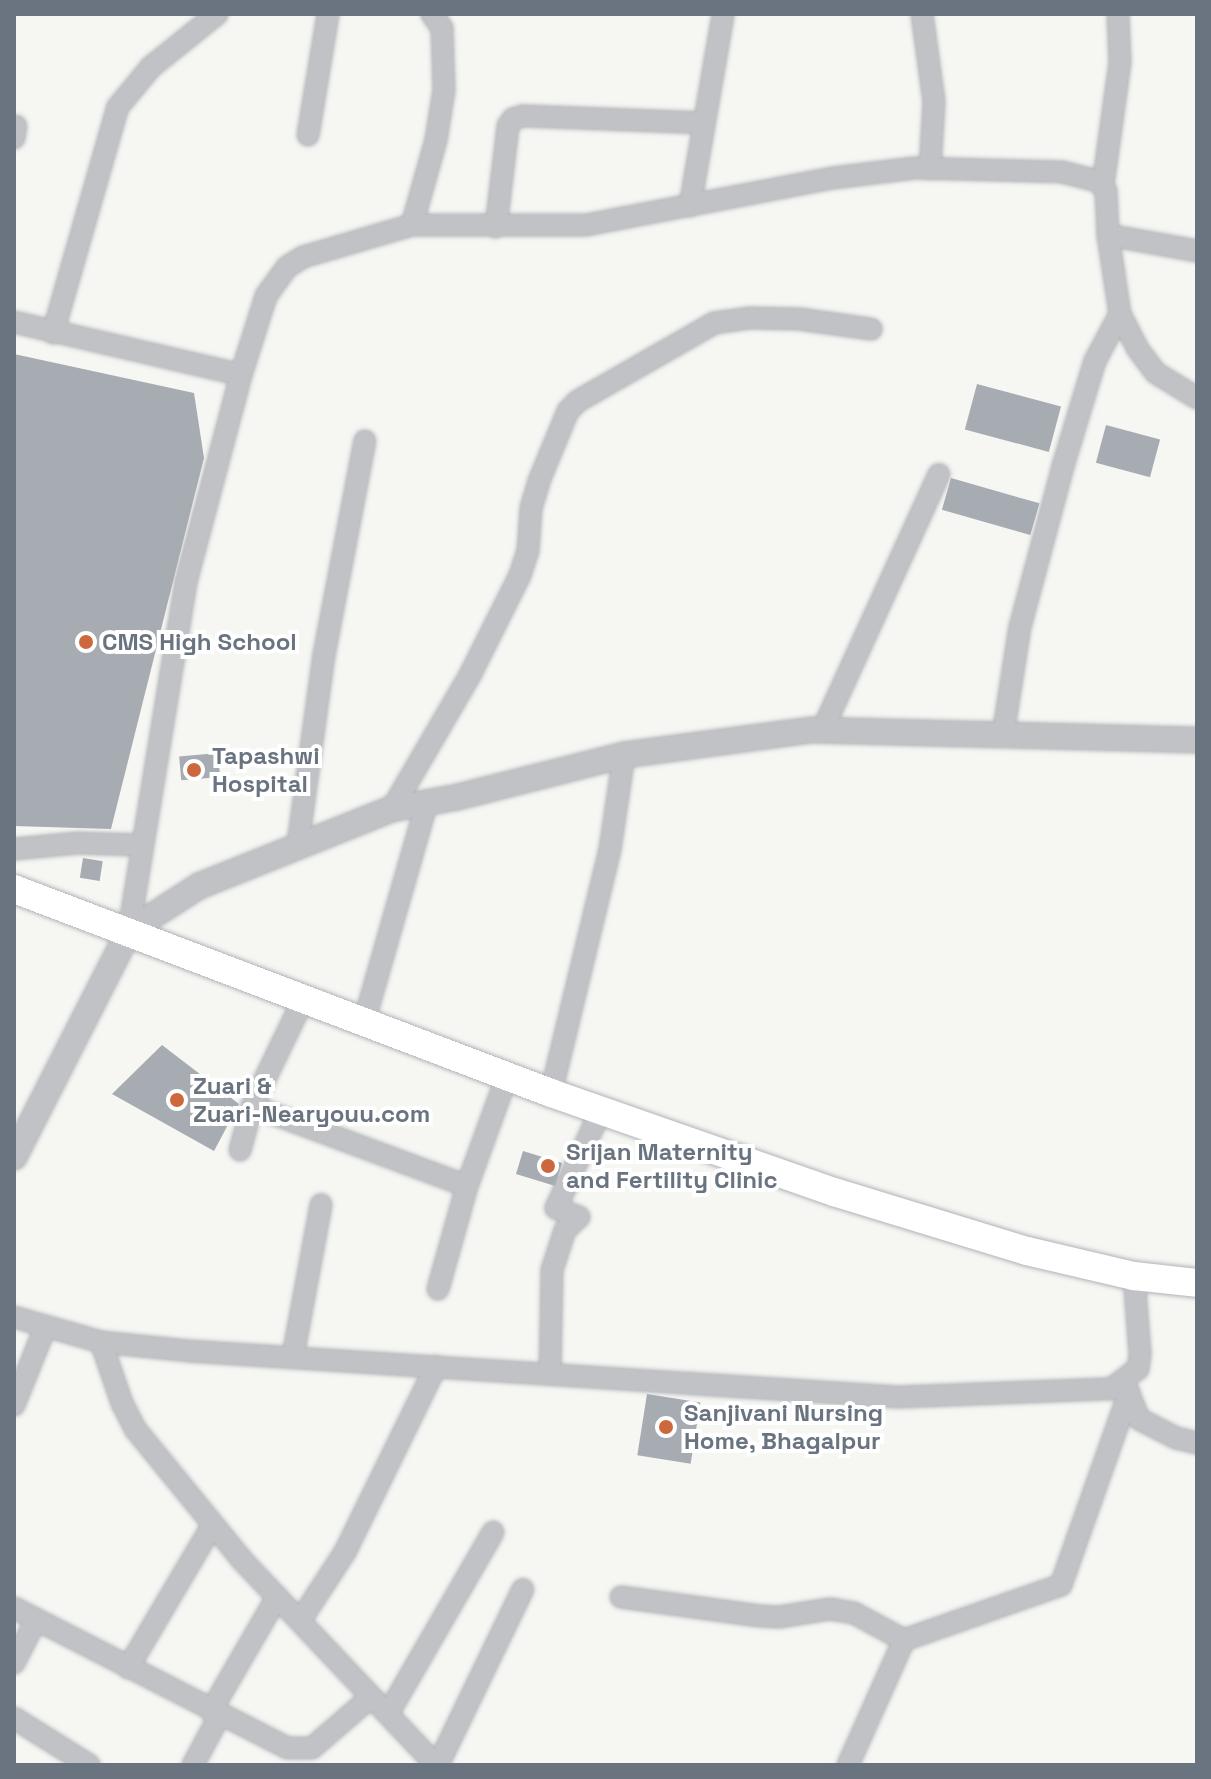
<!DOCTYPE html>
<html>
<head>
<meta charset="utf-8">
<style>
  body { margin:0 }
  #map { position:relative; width:1211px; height:1779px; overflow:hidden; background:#f6f6f3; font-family:"Space Grotesk",sans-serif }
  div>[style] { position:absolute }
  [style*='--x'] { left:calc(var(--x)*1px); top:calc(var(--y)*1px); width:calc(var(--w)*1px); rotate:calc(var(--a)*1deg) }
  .building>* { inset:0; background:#a7acb2; transform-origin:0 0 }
  .roads { filter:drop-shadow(0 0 2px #b0b4b8) drop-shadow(0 0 2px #b0b4b8) }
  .minor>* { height:20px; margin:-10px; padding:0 10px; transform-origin:10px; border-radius:10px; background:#c0c2c6 }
  .tertiary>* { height:24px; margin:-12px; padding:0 12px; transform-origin:12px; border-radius:12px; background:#c0c2c6 }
  .secondary>* { height:28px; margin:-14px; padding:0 14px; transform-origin:14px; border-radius:14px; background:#fff }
  .dots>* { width:22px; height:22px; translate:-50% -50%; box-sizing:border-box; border:4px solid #fff; border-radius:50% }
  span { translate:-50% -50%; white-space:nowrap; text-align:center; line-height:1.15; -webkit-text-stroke:8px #fff; paint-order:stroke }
  .poi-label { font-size:24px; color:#697480; font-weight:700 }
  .left { translate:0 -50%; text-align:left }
  .frame { position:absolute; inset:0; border:16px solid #697480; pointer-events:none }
</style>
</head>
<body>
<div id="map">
  <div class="building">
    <div style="clip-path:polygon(14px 354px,194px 393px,204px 458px,111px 829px,14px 826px)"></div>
    <div style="left:977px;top:384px;width:87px;height:47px;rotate:15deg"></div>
    <div style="left:1106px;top:425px;width:56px;height:39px;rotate:15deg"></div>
    <div style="left:951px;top:478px;width:92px;height:33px;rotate:16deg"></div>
    <div style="left:218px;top:753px;width:24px;height:39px;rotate:85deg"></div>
    <div style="left:83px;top:858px;width:20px;height:20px;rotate:9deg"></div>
    <div style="clip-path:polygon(162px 1045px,239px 1104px,214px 1151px,112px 1094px)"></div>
    <div style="left:523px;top:1151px;width:41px;height:24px;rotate:17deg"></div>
    <div style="left:647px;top:1394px;width:54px;height:62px;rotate:9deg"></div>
  </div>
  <div class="roads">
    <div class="minor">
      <div style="--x:922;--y:14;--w:89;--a:82.2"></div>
      <div style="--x:934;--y:102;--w:67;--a:93.4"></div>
      <div style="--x:308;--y:135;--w:123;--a:-80.6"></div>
      <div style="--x:14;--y:138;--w:12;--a:-81"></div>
      <div style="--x:1103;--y:185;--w:124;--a:-82.1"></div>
      <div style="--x:1120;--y:62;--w:48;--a:-92.4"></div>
      <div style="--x:690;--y:206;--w:195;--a:-80.2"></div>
      <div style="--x:412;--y:225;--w:88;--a:-74.2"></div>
      <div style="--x:436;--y:140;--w:51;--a:-80.9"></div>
      <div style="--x:444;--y:90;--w:62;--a:-91.8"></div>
      <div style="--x:442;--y:28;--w:17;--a:-126"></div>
      <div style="--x:496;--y:227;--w:102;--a:-83.2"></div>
      <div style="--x:508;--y:126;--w:9;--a:-54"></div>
      <div style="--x:513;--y:119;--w:10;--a:-17"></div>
      <div style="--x:523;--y:116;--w:180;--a:2.2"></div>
      <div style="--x:1108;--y:235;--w:90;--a:10.2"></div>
      <div style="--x:14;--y:322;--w:233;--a:13.1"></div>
      <div style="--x:241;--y:375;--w:214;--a:104.9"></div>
      <div style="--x:186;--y:582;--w:354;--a:99.3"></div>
      <div style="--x:53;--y:333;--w:235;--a:-74"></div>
      <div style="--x:118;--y:107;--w:52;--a:-50.5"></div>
      <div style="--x:151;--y:67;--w:85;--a:-38.8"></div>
      <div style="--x:241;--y:375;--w:83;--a:-72.4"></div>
      <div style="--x:266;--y:296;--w:36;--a:-54"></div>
      <div style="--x:287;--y:267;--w:19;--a:-32"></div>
      <div style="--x:303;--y:257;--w:114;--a:-16.4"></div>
      <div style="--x:412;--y:225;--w:174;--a:0"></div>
      <div style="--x:586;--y:225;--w:251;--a:-10.8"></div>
      <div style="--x:833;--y:178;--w:82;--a:-7"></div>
      <div style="--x:914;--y:168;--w:148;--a:1.5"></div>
      <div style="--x:1062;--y:172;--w:37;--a:14"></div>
      <div style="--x:1098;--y:181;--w:13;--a:51"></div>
      <div style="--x:1106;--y:191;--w:44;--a:87.4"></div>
      <div style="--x:1108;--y:235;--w:80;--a:81.4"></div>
      <div style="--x:1120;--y:314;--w:38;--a:63"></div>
      <div style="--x:1137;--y:348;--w:31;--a:53"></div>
      <div style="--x:1156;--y:373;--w:48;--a:31.4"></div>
      <div style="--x:822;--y:731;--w:282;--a:-65.5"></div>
      <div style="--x:1003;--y:735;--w:109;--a:-81.1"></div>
      <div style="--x:1020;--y:627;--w:167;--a:-75"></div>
      <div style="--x:1063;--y:466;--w:110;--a:-73.1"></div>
      <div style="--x:1095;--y:361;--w:53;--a:-62"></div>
      <div style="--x:392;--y:809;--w:157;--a:-59.8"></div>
      <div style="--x:471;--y:673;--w:110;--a:-63.4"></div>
      <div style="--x:520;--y:575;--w:25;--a:-72"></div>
      <div style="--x:528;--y:551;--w:43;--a:-86"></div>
      <div style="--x:531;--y:508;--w:28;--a:-73"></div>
      <div style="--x:539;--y:481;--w:76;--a:-67.5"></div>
      <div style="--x:568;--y:411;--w:14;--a:-45"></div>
      <div style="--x:578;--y:401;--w:157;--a:-29.8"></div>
      <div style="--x:714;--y:323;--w:37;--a:-8"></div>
      <div style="--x:751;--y:318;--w:48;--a:1.2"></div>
      <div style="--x:799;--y:319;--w:73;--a:7.9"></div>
      <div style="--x:298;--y:844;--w:191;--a:-82.2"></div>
      <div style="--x:324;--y:655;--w:218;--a:-79.2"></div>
      <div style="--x:14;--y:849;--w:64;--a:-5.4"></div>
      <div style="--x:78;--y:843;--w:62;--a:1.8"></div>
      <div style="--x:364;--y:1022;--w:228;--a:-74"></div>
      <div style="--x:551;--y:1093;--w:251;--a:-76.4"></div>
      <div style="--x:610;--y:849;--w:95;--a:-81.5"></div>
      <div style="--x:252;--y:1106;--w:229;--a:20.4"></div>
      <div style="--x:240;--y:1150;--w:46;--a:-74.7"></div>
      <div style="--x:252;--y:1106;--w:120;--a:-64.3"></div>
      <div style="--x:438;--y:1289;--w:107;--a:-74.3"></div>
      <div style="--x:467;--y:1186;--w:117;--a:-70"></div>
      <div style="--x:14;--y:1317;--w:91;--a:16"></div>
      <div style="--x:101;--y:1342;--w:88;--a:5.8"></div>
      <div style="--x:189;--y:1351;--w:711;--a:3.71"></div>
      <div style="--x:899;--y:1397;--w:212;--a:-2.2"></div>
      <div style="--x:1111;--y:1389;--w:34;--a:-37"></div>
      <div style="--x:1138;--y:1369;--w:15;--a:-82"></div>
      <div style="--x:1140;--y:1354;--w:78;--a:-94.4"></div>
      <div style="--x:101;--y:1342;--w:65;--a:71"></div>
      <div style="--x:122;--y:1403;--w:30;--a:63"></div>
      <div style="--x:136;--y:1430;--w:168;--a:50.8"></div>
      <div style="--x:242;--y:1560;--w:282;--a:46.6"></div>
      <div style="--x:293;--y:1356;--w:154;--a:-79.5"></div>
      <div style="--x:550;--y:1374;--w:104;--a:-88.9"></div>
      <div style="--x:552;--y:1270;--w:42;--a:-72"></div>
      <div style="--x:565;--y:1230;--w:19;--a:-43"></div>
      <div style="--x:579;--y:1217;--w:25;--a:-159"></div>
      <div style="--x:556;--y:1208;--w:108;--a:-65.3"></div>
      <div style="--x:1127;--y:1389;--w:32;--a:68"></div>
      <div style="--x:1139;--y:1419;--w:42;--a:27.2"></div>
      <div style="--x:1176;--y:1438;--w:22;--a:13"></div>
      <div style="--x:14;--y:1405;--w:83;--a:-68.1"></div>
      <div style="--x:621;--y:1597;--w:140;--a:7.8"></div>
      <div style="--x:760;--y:1616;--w:19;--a:3"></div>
      <div style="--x:779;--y:1617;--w:52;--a:-8.9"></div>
      <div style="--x:830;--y:1609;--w:24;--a:9"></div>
      <div style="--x:854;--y:1613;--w:57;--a:28.4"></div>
      <div style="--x:14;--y:1608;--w:307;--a:27.1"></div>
      <div style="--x:287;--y:1748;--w:25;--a:0"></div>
      <div style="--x:312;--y:1748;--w:78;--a:-40.8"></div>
      <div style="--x:300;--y:1621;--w:82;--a:-56.9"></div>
      <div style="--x:345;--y:1552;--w:207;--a:-63.9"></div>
      <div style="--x:14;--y:1663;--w:48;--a:-62.9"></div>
      <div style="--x:128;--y:1668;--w:167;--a:-59.4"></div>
      <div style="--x:211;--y:1711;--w:132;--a:-59.9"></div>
      <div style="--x:388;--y:1714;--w:210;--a:-60"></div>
      <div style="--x:14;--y:1718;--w:89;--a:32.1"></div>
      <div style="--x:193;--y:1765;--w:57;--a:-61.6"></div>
      <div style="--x:438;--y:1765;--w:195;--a:-64.2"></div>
      <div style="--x:848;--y:1765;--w:137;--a:-65.9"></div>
      <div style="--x:904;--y:1640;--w:166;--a:-19.3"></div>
      <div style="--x:1061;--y:1585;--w:204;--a:-70.5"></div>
    </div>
    <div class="tertiary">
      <div style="--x:14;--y:1157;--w:254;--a:-63"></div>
      <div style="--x:129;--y:931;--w:83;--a:-32.7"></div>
      <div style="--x:199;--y:886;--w:208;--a:-21.8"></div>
      <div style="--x:392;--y:809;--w:67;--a:-10.3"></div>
      <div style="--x:458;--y:797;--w:171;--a:-14.2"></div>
      <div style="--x:624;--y:755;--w:190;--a:-7.6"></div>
      <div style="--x:812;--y:730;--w:385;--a:1.5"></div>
    </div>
    <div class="secondary">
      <div style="--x:14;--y:889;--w:574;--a:20.8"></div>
      <div style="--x:551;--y:1093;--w:300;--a:19.3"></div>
      <div style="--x:834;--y:1192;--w:202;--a:17"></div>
      <div style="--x:1027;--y:1251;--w:110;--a:13.2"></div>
      <div style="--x:1134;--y:1276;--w:63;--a:6.3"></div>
    </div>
  </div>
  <div class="dots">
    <div style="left:86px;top:642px;background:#cd683c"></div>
    <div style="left:194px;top:770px;background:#cd683c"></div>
    <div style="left:177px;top:1100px;background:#cd683c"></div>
    <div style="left:548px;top:1166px;background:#cd683c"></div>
    <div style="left:666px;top:1427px;background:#cd683c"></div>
  </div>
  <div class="poi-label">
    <span class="left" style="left:102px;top:642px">CMS High School</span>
    <span class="left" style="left:212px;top:770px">Tapashwi<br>Hospital</span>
    <span class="left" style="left:193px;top:1100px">Zuari &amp;<br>Zuari-Nearyouu.com</span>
    <span class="left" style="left:566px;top:1166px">Srijan Maternity<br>and Fertility Clinic</span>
    <span class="left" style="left:684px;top:1427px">Sanjivani Nursing<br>Home, Bhagalpur</span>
  </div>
  <div class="frame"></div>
</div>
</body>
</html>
